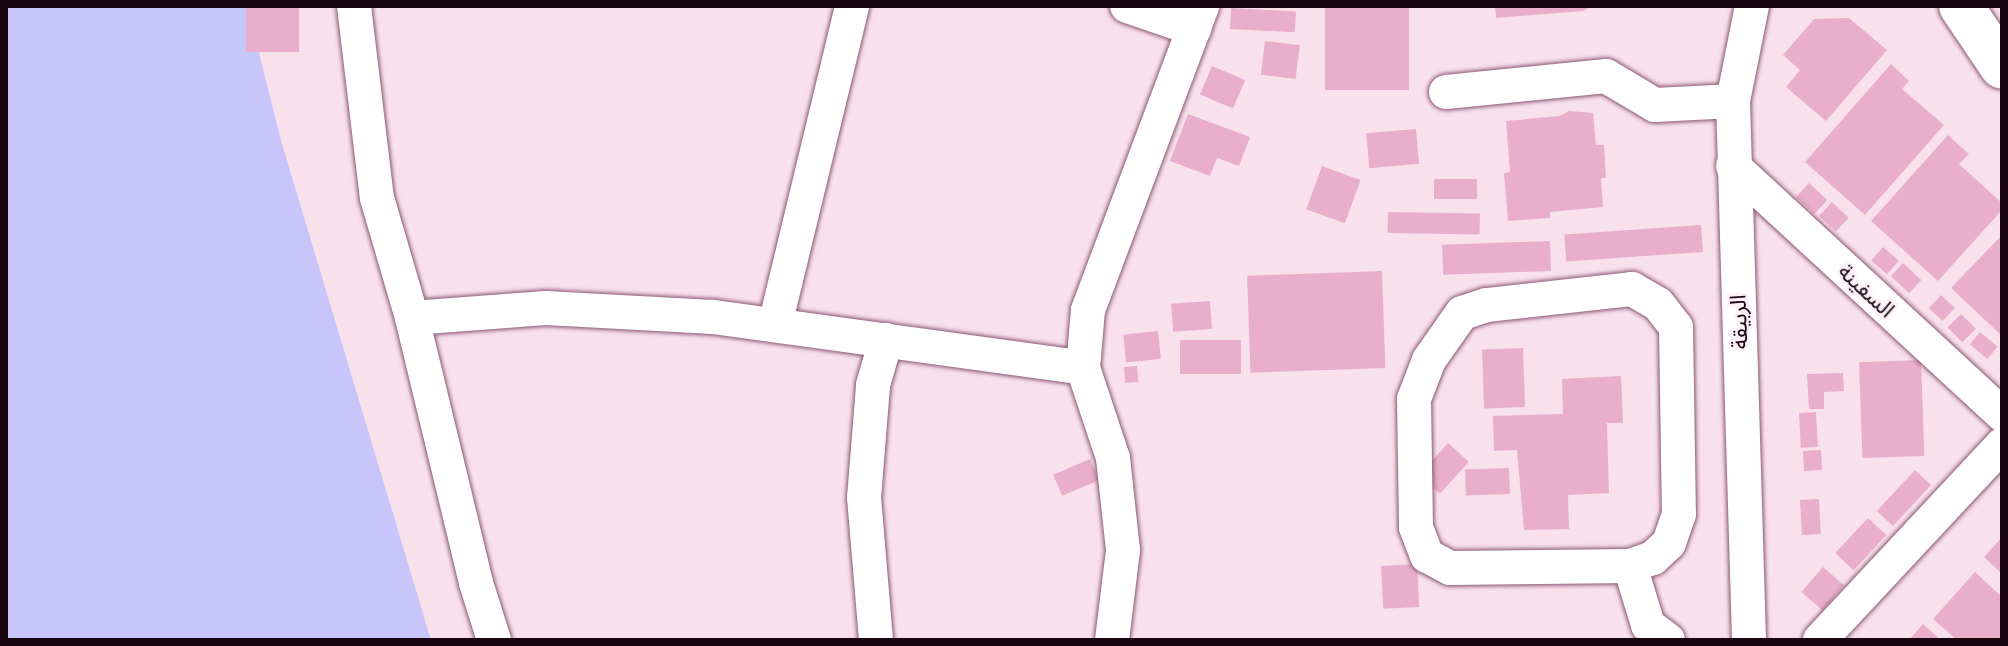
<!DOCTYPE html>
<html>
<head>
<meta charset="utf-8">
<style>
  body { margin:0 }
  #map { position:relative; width:2008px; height:646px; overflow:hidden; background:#f9e1ec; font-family:"Golos Text","Noto Sans Arabic",sans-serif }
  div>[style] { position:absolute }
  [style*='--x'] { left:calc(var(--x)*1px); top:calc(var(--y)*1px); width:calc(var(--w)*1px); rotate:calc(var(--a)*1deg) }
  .green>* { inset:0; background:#c8c5fb }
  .building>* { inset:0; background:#e8aecb; transform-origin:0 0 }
  .roads { filter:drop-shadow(0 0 2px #8a5772) drop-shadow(0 0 2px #8a5772) }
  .street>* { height:34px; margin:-17px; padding:0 17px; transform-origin:17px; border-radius:17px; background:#fff }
  .secondary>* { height:44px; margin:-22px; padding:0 22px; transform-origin:22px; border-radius:22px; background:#fff }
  span { translate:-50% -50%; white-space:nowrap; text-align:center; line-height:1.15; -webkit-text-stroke:6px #fef2f8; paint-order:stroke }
  .street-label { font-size:22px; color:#180510 }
  .frame { position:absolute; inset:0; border:8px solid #180510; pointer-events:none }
</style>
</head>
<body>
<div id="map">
  <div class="green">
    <div style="clip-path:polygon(6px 6px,247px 6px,282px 144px,431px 640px,6px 640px)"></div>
  </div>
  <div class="building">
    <div style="left:246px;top:6px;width:53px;height:46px"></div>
    <div style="left:1325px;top:6px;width:84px;height:84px"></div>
    <div style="clip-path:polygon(1495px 6px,1593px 6px,1583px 11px,1496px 18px)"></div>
    <div style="left:1231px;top:8px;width:65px;height:21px;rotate:3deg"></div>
    <div style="clip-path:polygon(1849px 18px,1887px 50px,1826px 121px,1786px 87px,1800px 70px,1783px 55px,1814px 19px)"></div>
    <div style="left:1265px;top:41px;width:35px;height:34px;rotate:7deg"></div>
    <div style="clip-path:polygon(1891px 64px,1909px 81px,1902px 89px,1944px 125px,1865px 215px,1805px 162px)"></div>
    <div style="left:1212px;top:66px;width:36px;height:31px;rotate:23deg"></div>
    <div style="clip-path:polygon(1569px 111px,1593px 113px,1596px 145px,1604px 145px,1606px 178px,1601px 178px,1603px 207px,1550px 212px,1550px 218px,1508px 221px,1504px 173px,1510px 172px,1506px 121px,1560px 116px)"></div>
    <div style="clip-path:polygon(1188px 114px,1250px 137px,1239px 166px,1217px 158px,1210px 176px,1170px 161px)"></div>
    <div style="left:1416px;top:129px;width:35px;height:50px;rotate:85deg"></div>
    <div style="clip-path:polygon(1948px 135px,1969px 154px,1959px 164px,2002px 203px,2002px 210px,1938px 281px,1871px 221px)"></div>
    <div style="left:1322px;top:166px;width:41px;height:46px;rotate:20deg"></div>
    <div style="left:1434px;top:179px;width:43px;height:20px"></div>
    <div style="left:1809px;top:183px;width:25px;height:19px;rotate:43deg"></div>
    <div style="left:1832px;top:202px;width:23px;height:19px;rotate:43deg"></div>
    <div style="left:1388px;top:212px;width:92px;height:21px;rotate:1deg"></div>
    <div style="left:1701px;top:225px;width:27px;height:137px;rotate:86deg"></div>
    <div style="clip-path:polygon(2002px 235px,2002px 336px,1951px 288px)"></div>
    <div style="left:1550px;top:241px;width:30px;height:108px;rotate:88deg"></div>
    <div style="left:1883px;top:247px;width:21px;height:18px;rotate:41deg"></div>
    <div style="left:1903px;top:263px;width:25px;height:18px;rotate:43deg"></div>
    <div style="left:1382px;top:271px;width:97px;height:135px;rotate:88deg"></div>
    <div style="left:1941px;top:295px;width:19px;height:18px;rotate:43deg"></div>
    <div style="left:1210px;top:301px;width:28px;height:39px;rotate:86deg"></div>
    <div style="left:1961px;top:314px;width:21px;height:19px;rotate:45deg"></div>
    <div style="left:1158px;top:331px;width:28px;height:35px;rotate:84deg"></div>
    <div style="left:1980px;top:332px;width:23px;height:16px;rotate:40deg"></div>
    <div style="left:1180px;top:340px;width:61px;height:34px"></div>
    <div style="left:1523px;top:348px;width:59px;height:41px;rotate:88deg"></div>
    <div style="left:1921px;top:360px;width:96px;height:62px;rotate:88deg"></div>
    <div style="left:1137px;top:366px;width:16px;height:13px;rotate:86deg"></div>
    <div style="clip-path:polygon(1843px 373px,1844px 391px,1824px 392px,1824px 409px,1809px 409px,1807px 374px)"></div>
    <div style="clip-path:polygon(1621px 376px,1623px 423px,1607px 423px,1609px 493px,1568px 495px,1569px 529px,1524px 530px,1517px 450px,1494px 451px,1493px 416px,1563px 414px,1562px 379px)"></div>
    <div style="left:1816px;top:412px;width:35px;height:17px;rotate:87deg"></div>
    <div style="left:1448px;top:443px;width:28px;height:43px;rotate:42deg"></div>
    <div style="left:1821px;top:450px;width:20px;height:18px;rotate:87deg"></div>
    <div style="left:1090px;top:459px;width:23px;height:40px;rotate:67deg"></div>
    <div style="left:1509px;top:468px;width:26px;height:44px;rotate:88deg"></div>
    <div style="left:1915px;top:470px;width:22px;height:56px;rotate:43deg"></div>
    <div style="left:1819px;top:499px;width:35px;height:19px;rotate:87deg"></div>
    <div style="left:1868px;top:518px;width:25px;height:48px;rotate:43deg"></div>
    <div style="clip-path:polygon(2002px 537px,2002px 574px,1984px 557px)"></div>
    <div style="left:1417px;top:564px;width:43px;height:36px;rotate:87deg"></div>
    <div style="left:1823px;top:567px;width:28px;height:33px;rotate:41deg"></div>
    <div style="clip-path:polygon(1975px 572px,2002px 597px,2002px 640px,1957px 640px,1933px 619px)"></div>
    <div style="clip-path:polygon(1923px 624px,1941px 640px,1909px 640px)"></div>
  </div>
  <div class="roads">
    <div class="street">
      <div style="--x:354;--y:6;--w:193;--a:83.2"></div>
      <div style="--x:377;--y:198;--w:125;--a:73.7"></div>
      <div style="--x:412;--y:318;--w:273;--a:76.4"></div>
      <div style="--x:476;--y:583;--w:60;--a:72.5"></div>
      <div style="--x:1127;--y:6;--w:71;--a:18.9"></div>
      <div style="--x:1446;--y:92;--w:161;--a:-5.7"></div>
      <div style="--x:1606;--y:76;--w:57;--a:30.6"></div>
      <div style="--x:1655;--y:105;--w:78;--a:-2.9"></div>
      <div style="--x:1733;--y:166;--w:366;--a:42.7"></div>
      <div style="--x:1632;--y:289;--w:30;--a:30"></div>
      <div style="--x:1658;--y:304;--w:29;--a:52"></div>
      <div style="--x:1676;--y:327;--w:187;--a:89.1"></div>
      <div style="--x:1679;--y:514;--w:31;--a:109"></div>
      <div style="--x:1669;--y:543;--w:22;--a:137"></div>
      <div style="--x:1653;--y:558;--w:24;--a:161"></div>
      <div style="--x:1630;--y:566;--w:180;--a:179.4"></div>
      <div style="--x:1450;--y:568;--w:26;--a:-152"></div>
      <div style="--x:1427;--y:556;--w:31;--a:-111"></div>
      <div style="--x:1416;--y:527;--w:128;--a:-90.9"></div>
      <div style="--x:1414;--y:399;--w:42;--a:-69"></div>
      <div style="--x:1429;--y:360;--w:57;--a:-54.9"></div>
      <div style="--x:1462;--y:313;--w:26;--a:-18"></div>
      <div style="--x:1487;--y:305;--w:146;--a:-6.3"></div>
      <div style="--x:412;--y:318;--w:134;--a:-4.3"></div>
      <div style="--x:546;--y:308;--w:167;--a:3.1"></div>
      <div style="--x:713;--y:317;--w:373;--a:7.8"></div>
      <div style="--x:775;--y:325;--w:328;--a:-76.4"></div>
      <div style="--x:1630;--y:566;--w:62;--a:73"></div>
      <div style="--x:1648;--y:625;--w:25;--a:37"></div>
      <div style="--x:876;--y:640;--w:143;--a:-94.8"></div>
      <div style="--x:864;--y:498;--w:113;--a:-85.4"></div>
      <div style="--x:873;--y:385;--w:47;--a:-73.9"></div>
      <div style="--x:1112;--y:640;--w:91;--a:-83"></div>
      <div style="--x:1123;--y:550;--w:93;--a:-96.2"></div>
      <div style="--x:1113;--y:458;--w:95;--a:-108.4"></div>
      <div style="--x:1083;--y:368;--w:58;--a:-85.1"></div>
      <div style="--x:1088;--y:310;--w:325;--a:-69.4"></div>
      <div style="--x:1749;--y:640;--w:539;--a:-91.7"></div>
      <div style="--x:1733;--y:101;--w:97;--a:-78.7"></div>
      <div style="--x:1820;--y:640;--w:267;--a:-47"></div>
    </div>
    <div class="secondary">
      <div style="--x:1961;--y:6;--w:73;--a:56.1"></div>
    </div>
  </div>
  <div class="street-label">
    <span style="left:1867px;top:290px;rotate:43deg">السفينة</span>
    <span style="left:1738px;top:322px;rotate:-92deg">الربيقة</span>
  </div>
  <div class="frame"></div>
</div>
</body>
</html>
